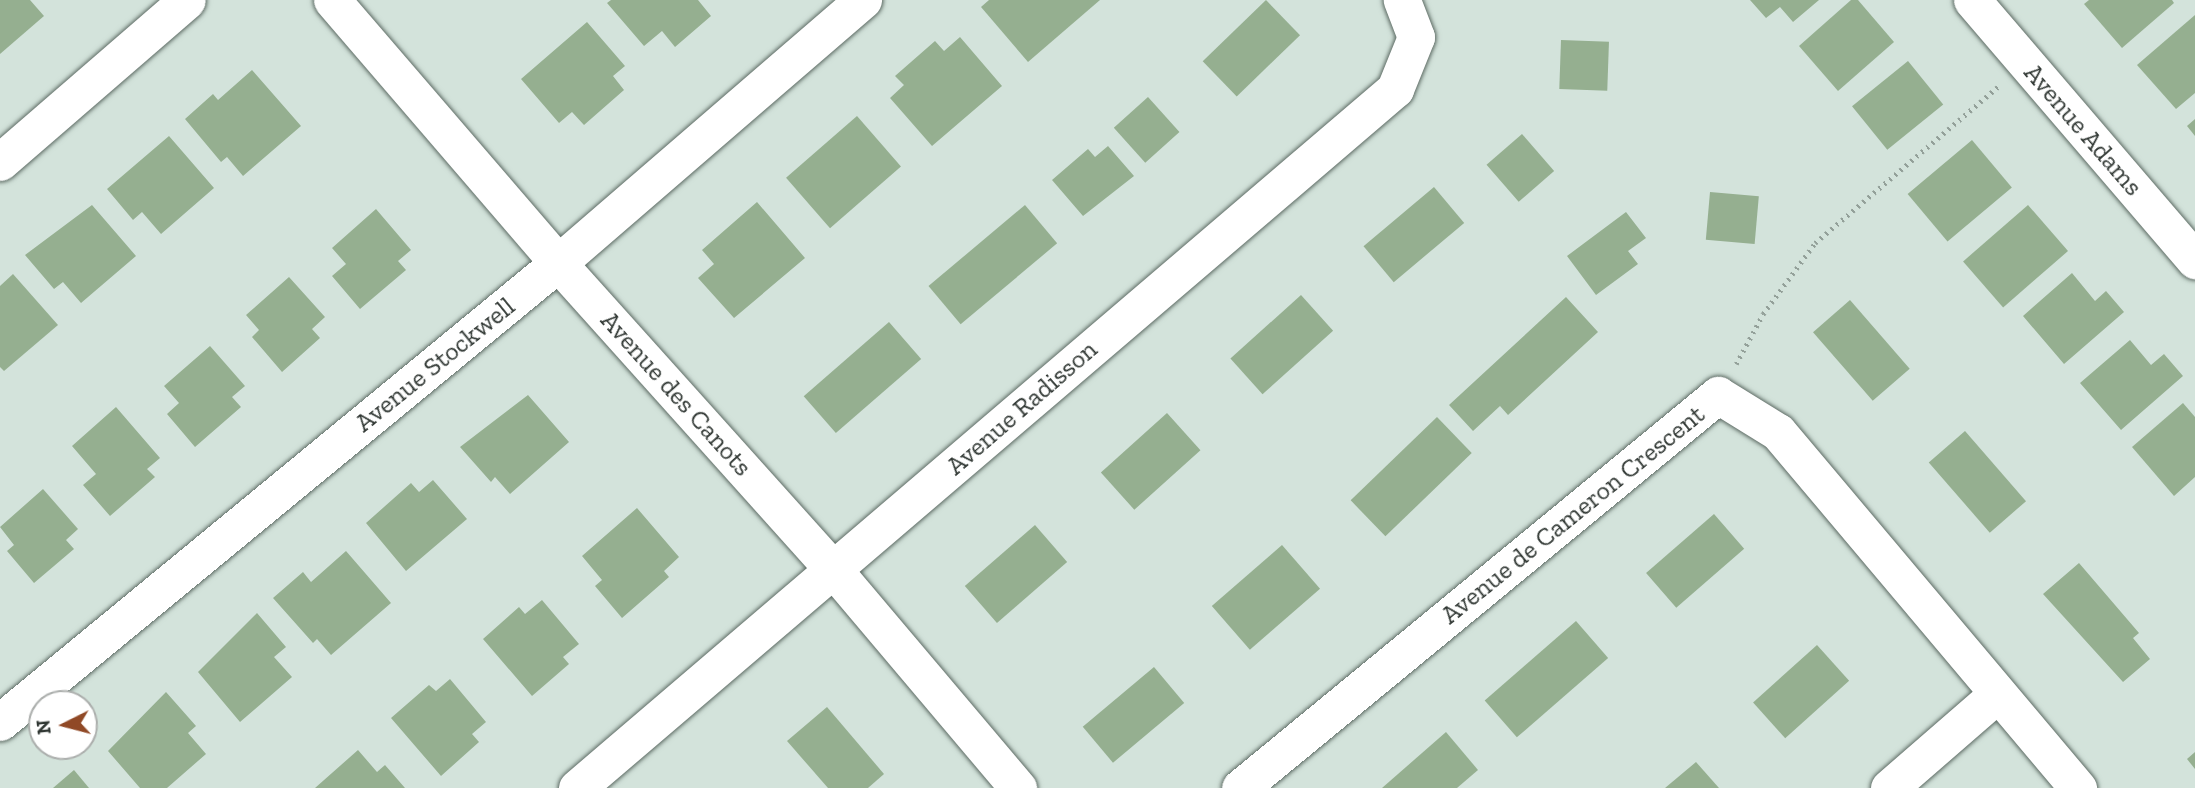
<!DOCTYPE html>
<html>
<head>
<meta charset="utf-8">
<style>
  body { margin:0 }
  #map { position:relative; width:2195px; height:788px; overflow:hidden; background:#d3e3db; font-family:"Zilla Slab",serif }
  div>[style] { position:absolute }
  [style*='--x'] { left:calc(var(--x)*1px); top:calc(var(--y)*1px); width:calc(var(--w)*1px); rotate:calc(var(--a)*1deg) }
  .building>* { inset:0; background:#95af90; transform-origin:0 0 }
  .path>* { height:4.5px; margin-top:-2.25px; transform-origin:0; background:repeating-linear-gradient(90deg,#93a099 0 2px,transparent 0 7px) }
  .roads { filter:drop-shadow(0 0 2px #5d6b64) drop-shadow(0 0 2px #5d6b64) }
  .street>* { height:37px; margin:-18.5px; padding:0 18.5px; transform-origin:18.5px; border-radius:18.5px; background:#fff }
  span { translate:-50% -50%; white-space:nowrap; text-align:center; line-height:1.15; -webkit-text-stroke:5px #fff; paint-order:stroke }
  .street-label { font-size:26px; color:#303733 }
  .north { position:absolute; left:28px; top:690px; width:70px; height:70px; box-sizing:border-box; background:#fff; border:2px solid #acafad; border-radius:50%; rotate:264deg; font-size:19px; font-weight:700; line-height:28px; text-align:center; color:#303733 }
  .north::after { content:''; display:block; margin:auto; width:24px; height:32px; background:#904926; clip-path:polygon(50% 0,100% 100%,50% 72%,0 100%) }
</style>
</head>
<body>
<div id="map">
  <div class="building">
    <div style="clip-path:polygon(0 0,30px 0,44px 16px,0 54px)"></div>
    <div style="clip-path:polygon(611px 0,698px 0,711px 16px,675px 47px,662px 31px,644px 46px,607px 3px)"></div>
    <div style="clip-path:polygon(989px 0,1100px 0,1028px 62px,981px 7px)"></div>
    <div style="left:1266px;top:0;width:49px;height:88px;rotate:46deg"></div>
    <div style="clip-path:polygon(1750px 0,1819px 0,1793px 22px,1780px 7px,1766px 18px)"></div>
    <div style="clip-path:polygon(1851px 0,1858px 0,1894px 42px,1838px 91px,1799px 46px)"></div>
    <div style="clip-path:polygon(2089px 0,2172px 0,2174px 3px,2122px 48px,2084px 4px)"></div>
    <div style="clip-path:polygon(2195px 15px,2195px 93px,2176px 109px,2137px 65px)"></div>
    <div style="clip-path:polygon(587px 22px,625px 66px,613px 76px,624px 90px,584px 125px,572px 112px,559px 123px,521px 79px)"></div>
    <div style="clip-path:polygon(960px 37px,1002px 86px,932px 146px,890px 98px,904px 85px,895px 76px,935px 41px,944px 51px)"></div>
    <div style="left:1561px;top:40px;width:48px;height:49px;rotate:2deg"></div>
    <div style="left:1908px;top:61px;width:56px;height:72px;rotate:51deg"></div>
    <div style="clip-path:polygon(252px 70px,301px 126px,243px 176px,227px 157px,221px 162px,185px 119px,213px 94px,218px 100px)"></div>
    <div style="left:1148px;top:97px;width:47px;height:46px;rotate:48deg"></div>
    <div style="left:857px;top:116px;width:67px;height:94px;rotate:49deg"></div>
    <div style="clip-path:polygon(2195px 119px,2195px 136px,2187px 126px)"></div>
    <div style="left:1522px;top:134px;width:49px;height:47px;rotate:49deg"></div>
    <div style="clip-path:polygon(169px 136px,214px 188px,161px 234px,142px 212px,133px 220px,107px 189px)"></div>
    <div style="left:1972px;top:140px;width:62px;height:84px;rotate:50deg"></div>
    <div style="clip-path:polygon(1108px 146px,1134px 176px,1083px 216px,1052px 180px,1088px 149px,1095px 157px)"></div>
    <div style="left:1434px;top:187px;width:47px;height:92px;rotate:50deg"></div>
    <div style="left:1710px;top:192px;width:49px;height:48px;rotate:5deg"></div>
    <div style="clip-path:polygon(757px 202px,805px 258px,734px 318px,698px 278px,714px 264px,702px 250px)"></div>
    <div style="clip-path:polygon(92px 205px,136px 256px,81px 303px,63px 282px,54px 289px,25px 255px)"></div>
    <div style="left:1025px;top:205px;width:50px;height:126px;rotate:50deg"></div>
    <div style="left:2028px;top:205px;width:61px;height:86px;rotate:49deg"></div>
    <div style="clip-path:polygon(376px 209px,411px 250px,398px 261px,406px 270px,360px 309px,332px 276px,346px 264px,332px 248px)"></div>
    <div style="clip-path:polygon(1626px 212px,1646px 238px,1628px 251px,1638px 264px,1596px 295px,1567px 256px)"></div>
    <div style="clip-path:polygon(2072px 273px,2095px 301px,2106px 291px,2124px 312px,2064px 364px,2023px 316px)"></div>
    <div style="clip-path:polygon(13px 274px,58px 325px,4px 371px,0 367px,0 286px)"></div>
    <div style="clip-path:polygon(289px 277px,325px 317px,312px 329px,320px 338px,282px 372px,252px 337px,259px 330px,246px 315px)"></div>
    <div style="left:1301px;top:295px;width:48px;height:95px;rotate:48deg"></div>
    <div style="clip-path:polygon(1566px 297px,1598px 332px,1508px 415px,1500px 406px,1473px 431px,1449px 405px)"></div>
    <div style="left:1850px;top:300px;width:91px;height:49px;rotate:49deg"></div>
    <div style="left:889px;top:322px;width:49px;height:113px;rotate:49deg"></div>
    <div style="clip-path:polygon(2130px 340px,2151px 365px,2164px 354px,2183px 376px,2121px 430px,2080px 383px)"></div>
    <div style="clip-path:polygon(210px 346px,245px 386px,232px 397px,241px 407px,195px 447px,167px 414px,179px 403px,164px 386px)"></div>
    <div style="clip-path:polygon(528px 395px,569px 442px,510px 494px,495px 477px,491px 482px,460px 447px)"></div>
    <div style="clip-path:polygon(2183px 403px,2195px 417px,2195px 477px,2174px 496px,2132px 447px)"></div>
    <div style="clip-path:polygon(116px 407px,160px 458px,147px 469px,155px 477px,110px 516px,83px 485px,96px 474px,72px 446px)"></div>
    <div style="left:1167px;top:413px;width:50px;height:89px;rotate:48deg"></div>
    <div style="left:1437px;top:417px;width:50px;height:120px;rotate:46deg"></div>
    <div style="left:1965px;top:431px;width:93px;height:48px;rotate:49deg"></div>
    <div style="clip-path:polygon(433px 480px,467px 519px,406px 571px,366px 523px,411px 483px,419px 492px)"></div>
    <div style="clip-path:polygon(43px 489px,78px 529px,66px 540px,74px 549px,34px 583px,7px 551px,14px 545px,0 527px)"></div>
    <div style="clip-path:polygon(637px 508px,679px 557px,664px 571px,669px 577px,622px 618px,595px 586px,602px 580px,582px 556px)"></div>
    <div style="left:1714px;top:514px;width:46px;height:90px;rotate:49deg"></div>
    <div style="left:1035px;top:525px;width:49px;height:93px;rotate:49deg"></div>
    <div style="left:1282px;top:545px;width:58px;height:93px;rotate:49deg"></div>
    <div style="clip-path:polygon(346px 551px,391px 603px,331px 655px,317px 639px,313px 643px,273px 598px,303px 572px,311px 582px)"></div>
    <div style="clip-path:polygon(2079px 563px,2139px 633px,2133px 638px,2150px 659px,2123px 682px,2043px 594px)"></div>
    <div style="clip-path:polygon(542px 600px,579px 644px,563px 657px,569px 664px,532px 696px,483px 639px,519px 607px,525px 614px)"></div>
    <div style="clip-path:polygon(257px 613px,286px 647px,274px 657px,292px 677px,240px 722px,198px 672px)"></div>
    <div style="left:1576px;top:621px;width:49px;height:121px;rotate:49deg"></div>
    <div style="left:1817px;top:645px;width:48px;height:86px;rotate:48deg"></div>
    <div style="left:1154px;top:667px;width:47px;height:93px;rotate:50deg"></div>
    <div style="clip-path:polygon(450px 679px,486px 722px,472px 734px,479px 742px,441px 776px,391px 718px,429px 685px,436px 691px)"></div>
    <div style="clip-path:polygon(166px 692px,196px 726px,188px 733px,206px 754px,167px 788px,140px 788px,108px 751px)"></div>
    <div style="clip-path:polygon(827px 707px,884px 774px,868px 788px,828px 788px,787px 741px)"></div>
    <div style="clip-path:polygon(1446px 732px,1478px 770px,1457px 788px,1382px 788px)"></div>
    <div style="clip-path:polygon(358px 750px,377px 772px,385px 765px,405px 788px,315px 788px)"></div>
    <div style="clip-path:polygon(2195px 752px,2195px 769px,2187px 759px)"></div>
    <div style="clip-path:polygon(1696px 762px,1719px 788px,1665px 788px)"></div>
    <div style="clip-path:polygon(74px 770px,89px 788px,53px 788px)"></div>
  </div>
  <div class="path">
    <div style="--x:1736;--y:364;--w:57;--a:-61.6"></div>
    <div style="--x:1763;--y:314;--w:88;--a:-53.8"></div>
    <div style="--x:1815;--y:243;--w:242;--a:-40.5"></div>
  </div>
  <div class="roads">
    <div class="street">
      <div style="--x:332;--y:0;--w:347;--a:49.3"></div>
      <div style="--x:558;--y:263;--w:411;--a:48.1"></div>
      <div style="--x:833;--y:569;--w:287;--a:49.8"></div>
      <div style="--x:1972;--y:0;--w:343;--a:49.4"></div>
      <div style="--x:0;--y:162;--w:247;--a:-40.9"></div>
      <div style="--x:0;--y:722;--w:723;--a:-39.44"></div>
      <div style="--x:558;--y:263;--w:403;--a:-40.8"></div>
      <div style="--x:577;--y:788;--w:1076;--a:-40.51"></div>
      <div style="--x:1395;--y:89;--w:56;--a:-68"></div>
      <div style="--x:1416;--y:37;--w:40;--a:-111"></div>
      <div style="--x:1240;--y:788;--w:619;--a:-39.43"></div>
      <div style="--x:1718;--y:395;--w:70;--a:31.7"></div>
      <div style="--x:1778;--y:432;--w:466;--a:49.9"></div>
      <div style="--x:1889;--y:788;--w:143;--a:-41"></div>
    </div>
  </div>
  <div class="street-label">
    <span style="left:2083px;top:130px;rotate:49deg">Avenue Adams</span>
    <span style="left:435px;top:365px;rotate:-39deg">Avenue Stockwell</span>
    <span style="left:676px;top:394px;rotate:48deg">Avenue des Canots</span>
    <span style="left:1022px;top:408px;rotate:-41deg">Avenue Radisson</span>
    <span style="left:1573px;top:515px;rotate:-39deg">Avenue de Cameron Crescent</span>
  </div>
  <div class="north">N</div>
</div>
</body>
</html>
